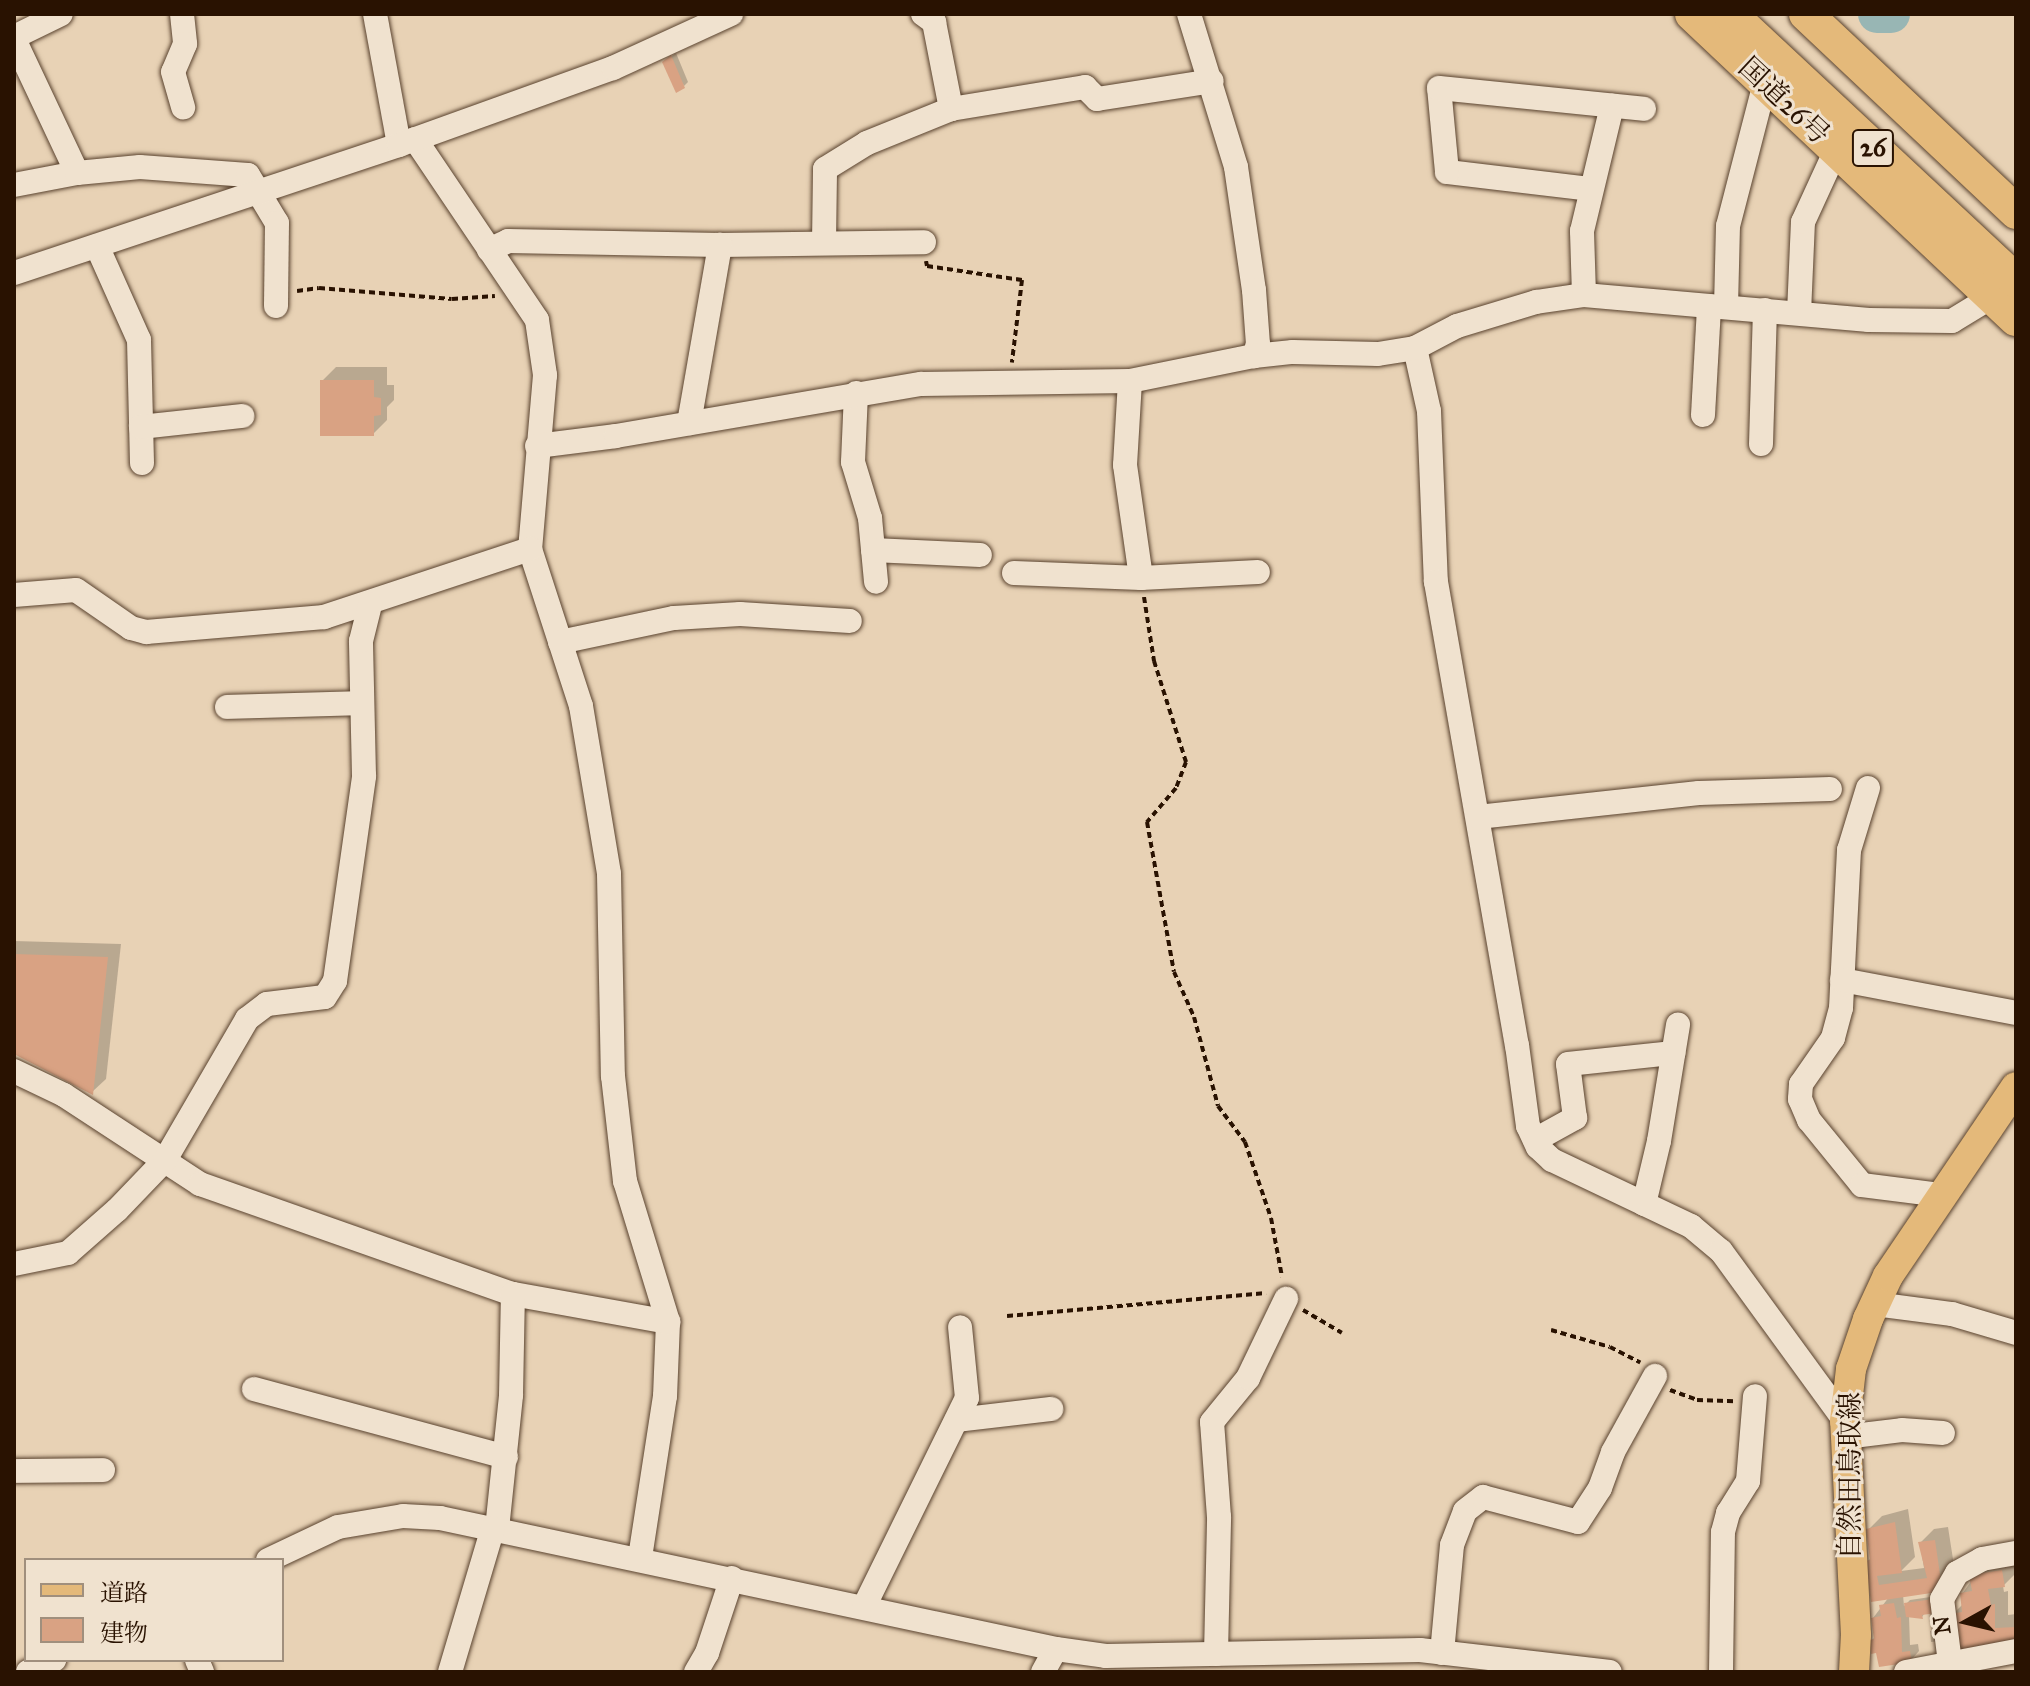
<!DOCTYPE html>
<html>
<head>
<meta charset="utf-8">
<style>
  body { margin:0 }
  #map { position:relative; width:2030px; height:1686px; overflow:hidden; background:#e8d2b5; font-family:"IM FELL Great Primer","Noto Serif JP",serif }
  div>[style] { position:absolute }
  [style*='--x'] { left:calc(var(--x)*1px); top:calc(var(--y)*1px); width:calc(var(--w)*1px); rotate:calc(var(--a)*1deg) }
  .shadow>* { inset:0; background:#0003 }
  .river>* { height:38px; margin:-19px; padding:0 19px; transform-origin:19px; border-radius:19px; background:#98b6b4 }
  .building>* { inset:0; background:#d9a283 }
  .path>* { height:4px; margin-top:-2px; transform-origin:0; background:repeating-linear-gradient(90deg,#291201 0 6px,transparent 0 10px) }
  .roads { filter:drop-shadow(0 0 2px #59422e) drop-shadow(0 0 2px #59422e) }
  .minor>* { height:24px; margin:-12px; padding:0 12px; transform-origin:12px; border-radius:12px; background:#f0e2cf }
  .major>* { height:30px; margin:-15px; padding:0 15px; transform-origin:15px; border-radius:15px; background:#e4b97a }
  .highway>* { height:34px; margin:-17px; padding:0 17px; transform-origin:17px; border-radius:17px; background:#e4b97a }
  span { translate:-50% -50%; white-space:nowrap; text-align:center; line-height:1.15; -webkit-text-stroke:6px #f0e2cf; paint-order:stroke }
  .shield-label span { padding:2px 6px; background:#f0e2cf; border:2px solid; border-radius:6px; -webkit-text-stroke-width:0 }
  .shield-label { font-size:26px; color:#291201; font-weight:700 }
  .street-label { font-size:28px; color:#291201 }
  .frame { position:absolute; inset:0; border:16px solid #291201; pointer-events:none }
  .legend { position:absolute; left:24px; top:1558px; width:260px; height:104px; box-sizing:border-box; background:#f0e2cf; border:2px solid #a08f7d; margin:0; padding:10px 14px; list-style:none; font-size:24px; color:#291201 }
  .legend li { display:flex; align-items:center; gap:16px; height:40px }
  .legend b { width:40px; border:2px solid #a08f7d }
  .north { position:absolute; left:1926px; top:1582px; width:80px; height:80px; -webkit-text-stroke:6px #f0e2cf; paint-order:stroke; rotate:262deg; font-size:22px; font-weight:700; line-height:32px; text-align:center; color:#291201 }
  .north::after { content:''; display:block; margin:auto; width:28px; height:36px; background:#291201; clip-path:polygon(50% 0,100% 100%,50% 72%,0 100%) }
</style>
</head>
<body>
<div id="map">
  <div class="shadow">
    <div style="clip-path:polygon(676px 53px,688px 82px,684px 86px,668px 59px)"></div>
    <div style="clip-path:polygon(336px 367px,387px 367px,387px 385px,394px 385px,394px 400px,387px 407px,387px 420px,373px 434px,322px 381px)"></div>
    <div style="clip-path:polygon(14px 941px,121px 944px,106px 1079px,92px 1092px,14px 1052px)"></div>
    <div style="clip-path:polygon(1908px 1509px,1915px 1557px,1901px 1571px,1924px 1568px,1920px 1543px,1934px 1529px,1948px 1527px,1955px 1572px,1903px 1595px,1904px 1606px,1910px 1600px,1937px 1596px,1922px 1617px,1909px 1616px,1910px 1645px,1918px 1644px,1919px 1651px,1911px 1660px,1878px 1651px,1871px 1641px,1876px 1636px,1873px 1618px,1889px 1597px,1873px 1600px,1867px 1562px,1872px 1557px,1868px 1530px,1882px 1516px)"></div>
    <div style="clip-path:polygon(1985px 1562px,2016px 1562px,2016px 1573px,2003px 1586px,2004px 1592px,2008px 1591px,2008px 1615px,2016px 1614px,2016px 1639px,1952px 1615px,1963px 1604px,1962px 1594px)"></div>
    <div style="clip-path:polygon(1944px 1626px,1941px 1641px,1931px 1642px,1930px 1631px)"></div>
  </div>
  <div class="river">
    <div style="--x:1877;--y:14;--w:14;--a:0"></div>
  </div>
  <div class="building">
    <div style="clip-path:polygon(671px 55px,685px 88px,676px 93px,662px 62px)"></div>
    <div style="clip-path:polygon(320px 380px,374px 380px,374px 397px,381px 398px,381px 415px,374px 416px,374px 436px,320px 436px)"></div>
    <div style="clip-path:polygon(14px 954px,108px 957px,93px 1095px,14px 1054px)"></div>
    <div style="clip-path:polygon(1895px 1522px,1902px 1573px,1877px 1576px,1879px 1585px,1927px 1578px,1918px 1542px,1935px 1540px,1942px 1588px,1938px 1592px,1871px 1602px,1865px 1561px,1870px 1560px,1866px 1529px)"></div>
    <div style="clip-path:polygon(2002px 1570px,2005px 1587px,1988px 1589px,1991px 1605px,1995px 1604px,1995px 1628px,2016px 1627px,2016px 1640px,1956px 1653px,1950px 1614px,1962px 1612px,1960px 1593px,1972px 1591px,1969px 1575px)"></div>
    <div style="clip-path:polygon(1934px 1599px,1936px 1613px,1922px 1615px,1923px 1619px,1906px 1617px,1904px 1603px)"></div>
    <div style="clip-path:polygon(1894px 1603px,1897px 1618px,1901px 1617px,1902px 1652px,1910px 1651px,1912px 1662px,1879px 1667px,1876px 1653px,1871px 1654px,1869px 1640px,1874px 1639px,1871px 1618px,1881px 1616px,1879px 1605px)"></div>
  </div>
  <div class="path">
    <div style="--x:926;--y:261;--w:5;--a:79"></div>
    <div style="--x:927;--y:266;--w:96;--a:8.4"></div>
    <div style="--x:1022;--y:280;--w:83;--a:97"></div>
    <div style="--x:297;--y:291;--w:22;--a:-8"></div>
    <div style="--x:319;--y:288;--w:133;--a:4.7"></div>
    <div style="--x:452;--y:299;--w:43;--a:-4"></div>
    <div style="--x:1144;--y:597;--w:65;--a:81.1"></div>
    <div style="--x:1154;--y:661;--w:106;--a:72.4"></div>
    <div style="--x:1186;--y:762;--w:28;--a:111"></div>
    <div style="--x:1176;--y:788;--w:45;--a:130.5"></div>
    <div style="--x:1147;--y:822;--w:152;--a:79.8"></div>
    <div style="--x:1174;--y:972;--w:49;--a:66"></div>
    <div style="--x:1194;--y:1017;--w:92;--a:74.9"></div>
    <div style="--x:1218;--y:1106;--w:45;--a:53.1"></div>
    <div style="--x:1245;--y:1142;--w:80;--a:71.1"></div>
    <div style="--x:1271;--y:1218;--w:60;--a:79.4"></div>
    <div style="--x:1303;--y:1310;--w:45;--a:30.5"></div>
    <div style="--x:1007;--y:1316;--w:260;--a:-5.1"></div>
    <div style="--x:1551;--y:1330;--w:61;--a:16.1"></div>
    <div style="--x:1610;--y:1347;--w:34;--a:27"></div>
    <div style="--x:1670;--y:1390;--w:29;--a:20"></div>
    <div style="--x:1697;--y:1400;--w:38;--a:2"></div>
  </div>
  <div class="roads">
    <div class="minor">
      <div style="--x:182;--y:14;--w:30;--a:84"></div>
      <div style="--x:185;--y:44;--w:30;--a:113"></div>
      <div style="--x:173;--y:72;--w:37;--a:74"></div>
      <div style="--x:375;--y:14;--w:133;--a:79.6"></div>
      <div style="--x:923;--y:14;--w:14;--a:36"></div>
      <div style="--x:934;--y:22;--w:89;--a:78.9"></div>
      <div style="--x:1189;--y:14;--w:160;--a:72.9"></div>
      <div style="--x:1236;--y:167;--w:124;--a:81.7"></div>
      <div style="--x:1254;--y:290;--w:54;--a:85.8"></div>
      <div style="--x:1258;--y:344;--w:13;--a:108"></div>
      <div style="--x:14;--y:37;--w:52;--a:-26.1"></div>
      <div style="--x:14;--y:39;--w:148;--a:64.8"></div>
      <div style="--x:415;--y:139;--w:218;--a:56"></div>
      <div style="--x:537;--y:320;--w:56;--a:81.7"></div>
      <div style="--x:545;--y:375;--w:175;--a:94.9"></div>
      <div style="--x:530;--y:549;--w:165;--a:72"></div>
      <div style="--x:581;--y:706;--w:170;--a:80.5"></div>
      <div style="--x:609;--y:874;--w:202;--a:88.9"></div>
      <div style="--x:613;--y:1076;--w:106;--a:83.5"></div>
      <div style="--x:625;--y:1181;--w:147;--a:73"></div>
      <div style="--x:668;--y:1322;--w:74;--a:92.3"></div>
      <div style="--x:665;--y:1396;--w:164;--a:98.8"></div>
      <div style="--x:14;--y:185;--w:64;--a:-10.8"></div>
      <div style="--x:77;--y:173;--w:63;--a:-5.4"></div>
      <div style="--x:140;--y:167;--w:108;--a:4.2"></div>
      <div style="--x:248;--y:175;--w:56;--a:58.9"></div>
      <div style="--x:277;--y:223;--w:83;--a:90.7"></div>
      <div style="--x:1590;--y:189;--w:144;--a:-173.2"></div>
      <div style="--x:1447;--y:172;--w:84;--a:-95.4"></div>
      <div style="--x:1439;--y:88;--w:206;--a:5.8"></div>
      <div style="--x:824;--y:243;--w:74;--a:-89.2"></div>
      <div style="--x:825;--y:169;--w:49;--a:-31.8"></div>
      <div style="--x:867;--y:143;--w:91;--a:-22"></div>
      <div style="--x:951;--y:109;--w:136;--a:-9.3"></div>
      <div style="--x:1085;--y:87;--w:17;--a:45"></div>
      <div style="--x:1097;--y:99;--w:116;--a:-8.9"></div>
      <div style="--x:97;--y:246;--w:103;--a:65.9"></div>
      <div style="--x:139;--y:340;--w:123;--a:88.6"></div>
      <div style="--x:489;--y:250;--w:21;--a:-25"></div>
      <div style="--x:508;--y:241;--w:212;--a:1.1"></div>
      <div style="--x:720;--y:245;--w:204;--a:-0.8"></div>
      <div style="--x:14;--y:273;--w:406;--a:-18.4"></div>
      <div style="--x:399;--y:145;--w:227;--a:-19.8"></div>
      <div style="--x:613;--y:68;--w:130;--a:-24.6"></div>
      <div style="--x:1584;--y:295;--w:64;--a:-91.8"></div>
      <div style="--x:1582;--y:231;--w:129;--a:-76.5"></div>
      <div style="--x:1726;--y:307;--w:81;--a:-88.6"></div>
      <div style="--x:1728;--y:226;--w:148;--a:-75.5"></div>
      <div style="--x:1799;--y:313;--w:91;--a:-87.5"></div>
      <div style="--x:1803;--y:222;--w:79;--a:-65.4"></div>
      <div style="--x:1415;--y:348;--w:65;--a:77.5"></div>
      <div style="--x:1429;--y:411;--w:171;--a:87.7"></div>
      <div style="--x:1436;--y:582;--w:470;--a:80.1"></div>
      <div style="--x:1517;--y:1045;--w:82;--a:82.3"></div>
      <div style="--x:1528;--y:1126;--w:23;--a:65"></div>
      <div style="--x:1538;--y:1147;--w:19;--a:43"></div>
      <div style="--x:1552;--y:1160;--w:154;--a:25.4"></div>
      <div style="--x:1691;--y:1226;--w:39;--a:40"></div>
      <div style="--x:1721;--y:1251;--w:210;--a:53.9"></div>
      <div style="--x:1130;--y:381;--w:84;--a:93.4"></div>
      <div style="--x:1125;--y:465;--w:114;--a:81.9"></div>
      <div style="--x:856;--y:393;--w:69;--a:92.5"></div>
      <div style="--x:853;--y:462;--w:59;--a:73.1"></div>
      <div style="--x:870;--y:518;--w:64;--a:84.6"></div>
      <div style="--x:1703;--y:415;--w:109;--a:-86.8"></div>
      <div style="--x:689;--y:423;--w:181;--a:-80.1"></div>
      <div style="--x:141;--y:427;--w:102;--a:-6.2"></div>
      <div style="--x:1761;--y:444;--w:134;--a:-88.3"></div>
      <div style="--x:537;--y:446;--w:80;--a:-7.2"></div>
      <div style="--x:616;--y:436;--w:309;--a:-9.7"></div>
      <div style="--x:921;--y:384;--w:209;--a:-0.8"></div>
      <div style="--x:1130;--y:381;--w:126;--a:-11.4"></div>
      <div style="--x:1254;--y:356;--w:39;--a:-6"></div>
      <div style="--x:1293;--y:352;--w:85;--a:1.3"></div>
      <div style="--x:1378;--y:354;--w:37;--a:-9"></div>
      <div style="--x:1415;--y:348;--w:47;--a:-27.6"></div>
      <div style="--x:1457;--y:326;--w:83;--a:-16.9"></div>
      <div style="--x:1536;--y:302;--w:49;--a:-8.3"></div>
      <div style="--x:1584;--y:295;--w:286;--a:5"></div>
      <div style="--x:1869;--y:320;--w:83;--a:0.7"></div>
      <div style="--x:1952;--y:321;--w:60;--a:-31.3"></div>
      <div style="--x:873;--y:550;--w:107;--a:2.7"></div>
      <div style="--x:1014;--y:573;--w:127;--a:2.3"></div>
      <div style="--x:1141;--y:578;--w:117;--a:-2.9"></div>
      <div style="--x:14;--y:595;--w:62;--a:-4.6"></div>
      <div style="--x:76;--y:590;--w:67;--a:34.6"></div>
      <div style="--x:131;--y:628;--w:16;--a:15"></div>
      <div style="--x:146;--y:632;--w:179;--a:-4.8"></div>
      <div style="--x:324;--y:617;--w:217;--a:-18.3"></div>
      <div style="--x:560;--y:642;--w:116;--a:-11.9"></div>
      <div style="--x:674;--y:618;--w:66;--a:-3.5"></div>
      <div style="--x:740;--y:614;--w:110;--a:3.6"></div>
      <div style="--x:227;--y:707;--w:135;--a:-1.7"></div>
      <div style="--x:1868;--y:788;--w:65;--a:107"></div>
      <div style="--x:1849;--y:850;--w:158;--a:92.9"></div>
      <div style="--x:1841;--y:1008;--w:31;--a:105"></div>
      <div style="--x:1833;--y:1038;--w:56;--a:124.8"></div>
      <div style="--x:1801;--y:1084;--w:15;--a:94"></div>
      <div style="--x:1800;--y:1099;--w:23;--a:67"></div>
      <div style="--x:1809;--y:1120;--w:84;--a:50.8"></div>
      <div style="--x:1862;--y:1185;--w:80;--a:7.2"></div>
      <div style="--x:1478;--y:817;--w:222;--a:-6.2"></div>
      <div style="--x:1699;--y:793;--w:131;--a:-1.7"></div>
      <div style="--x:1842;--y:980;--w:177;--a:10.7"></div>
      <div style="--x:14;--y:1071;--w:55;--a:25.6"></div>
      <div style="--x:64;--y:1095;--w:163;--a:33.2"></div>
      <div style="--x:200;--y:1184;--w:332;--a:19.4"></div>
      <div style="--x:513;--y:1294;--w:158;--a:10.2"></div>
      <div style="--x:1535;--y:1140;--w:46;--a:-28.8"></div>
      <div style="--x:1575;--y:1118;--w:54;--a:-97.4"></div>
      <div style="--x:1568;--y:1064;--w:106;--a:-6"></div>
      <div style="--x:1644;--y:1204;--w:65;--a:-76.6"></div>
      <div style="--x:1659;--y:1141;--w:118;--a:-80.7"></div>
      <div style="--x:14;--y:1264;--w:55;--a:-11.5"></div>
      <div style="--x:68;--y:1253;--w:65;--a:-41.3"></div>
      <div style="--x:117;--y:1210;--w:69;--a:-46.2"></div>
      <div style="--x:165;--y:1160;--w:163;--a:-59.8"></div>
      <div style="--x:247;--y:1019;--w:25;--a:-37"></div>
      <div style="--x:267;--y:1004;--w:58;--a:-6.9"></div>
      <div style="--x:325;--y:997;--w:19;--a:-58"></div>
      <div style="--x:335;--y:981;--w:207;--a:-81.9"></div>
      <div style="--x:364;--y:776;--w:135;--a:-91.3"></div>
      <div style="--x:361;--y:641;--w:38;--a:-76"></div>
      <div style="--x:1875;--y:1304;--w:78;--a:7.4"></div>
      <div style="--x:1952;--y:1314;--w:67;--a:16.5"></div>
      <div style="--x:254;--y:1389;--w:261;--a:15.1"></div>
      <div style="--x:957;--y:1420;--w:95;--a:-6.7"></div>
      <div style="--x:1845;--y:1437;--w:57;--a:-7"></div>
      <div style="--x:1902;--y:1430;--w:41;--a:4.2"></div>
      <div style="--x:14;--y:1471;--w:89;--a:-0.6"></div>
      <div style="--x:497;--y:1529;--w:135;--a:-84"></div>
      <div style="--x:511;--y:1395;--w:101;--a:-88.9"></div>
      <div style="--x:268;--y:1560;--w:77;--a:-25.2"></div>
      <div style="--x:338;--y:1527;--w:66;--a:-9.6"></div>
      <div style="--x:403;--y:1516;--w:37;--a:3"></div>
      <div style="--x:440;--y:1518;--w:630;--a:12.01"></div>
      <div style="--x:1056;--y:1649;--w:50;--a:8"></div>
      <div style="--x:1106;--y:1656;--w:314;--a:-1.1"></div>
      <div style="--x:1420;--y:1650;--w:191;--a:6.6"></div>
      <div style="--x:864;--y:1607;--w:233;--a:-63.8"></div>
      <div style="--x:967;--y:1398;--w:71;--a:-95.6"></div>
      <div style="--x:1442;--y:1653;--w:108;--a:-84.7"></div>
      <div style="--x:1452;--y:1545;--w:36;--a:-69"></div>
      <div style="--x:1465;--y:1511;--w:23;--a:-38"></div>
      <div style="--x:1483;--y:1497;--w:98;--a:14.7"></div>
      <div style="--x:1578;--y:1522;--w:40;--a:-57.1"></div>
      <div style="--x:1600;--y:1488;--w:38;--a:-70"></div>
      <div style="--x:1613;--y:1452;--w:87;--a:-61.1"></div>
      <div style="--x:1216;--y:1654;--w:137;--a:-88.7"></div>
      <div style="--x:1219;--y:1517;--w:95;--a:-94.2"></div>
      <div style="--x:1212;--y:1422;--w:57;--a:-50.7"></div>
      <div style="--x:1248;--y:1378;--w:88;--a:-64.3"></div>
      <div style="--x:197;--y:1660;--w:13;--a:67"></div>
      <div style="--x:1950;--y:1663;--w:64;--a:-97.1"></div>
      <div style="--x:1942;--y:1599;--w:30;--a:-60"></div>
      <div style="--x:1957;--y:1573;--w:29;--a:-29"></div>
      <div style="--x:1982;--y:1559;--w:35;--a:-10"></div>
      <div style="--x:28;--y:1672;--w:29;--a:-25"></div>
      <div style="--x:450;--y:1672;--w:150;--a:-73.4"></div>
      <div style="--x:696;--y:1672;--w:22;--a:-60"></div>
      <div style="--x:707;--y:1653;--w:79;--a:-71.6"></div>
      <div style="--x:1043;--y:1672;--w:26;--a:-61"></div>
      <div style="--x:1721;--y:1672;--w:140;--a:-89.2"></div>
      <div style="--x:1723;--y:1532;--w:20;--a:-75"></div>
      <div style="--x:1728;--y:1513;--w:38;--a:-58"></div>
      <div style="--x:1748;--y:1481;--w:85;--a:-85.3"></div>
      <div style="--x:1906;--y:1672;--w:112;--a:-10.8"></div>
    </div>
    <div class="major">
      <div style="--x:1854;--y:1672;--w:37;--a:-87"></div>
      <div style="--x:1856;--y:1635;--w:214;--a:-92.9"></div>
      <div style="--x:1845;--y:1421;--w:52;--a:-83.4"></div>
      <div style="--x:1851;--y:1369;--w:53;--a:-71.2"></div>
      <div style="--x:1868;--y:1319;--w:47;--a:-65.1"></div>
      <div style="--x:1888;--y:1276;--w:228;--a:-55.9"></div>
    </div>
    <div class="highway">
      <div style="--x:1692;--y:14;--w:445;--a:43.3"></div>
      <div style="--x:1730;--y:14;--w:391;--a:43"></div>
      <div style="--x:1806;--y:14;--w:289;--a:43.3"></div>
    </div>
  </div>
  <div class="shield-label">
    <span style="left:1873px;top:148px">26</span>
  </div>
  <div class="street-label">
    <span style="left:1784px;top:101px;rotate:43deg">国道26号</span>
    <span style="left:1850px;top:1476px;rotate:-90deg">自然田鳥取線</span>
  </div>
  <div class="frame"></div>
  <ul class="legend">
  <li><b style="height:10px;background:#e4b97a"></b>道路</li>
  <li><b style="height:22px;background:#d9a283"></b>建物</li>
  </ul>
  <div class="north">N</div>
</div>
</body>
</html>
